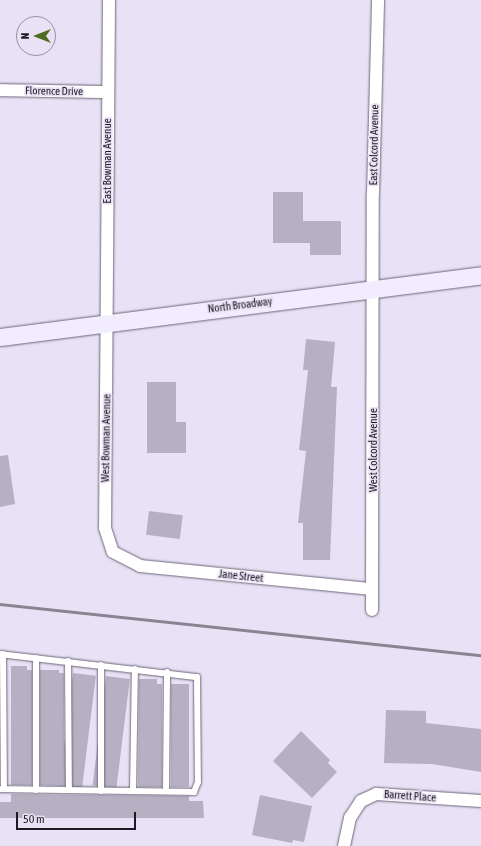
<!DOCTYPE html>
<html>
<head>
<meta charset="utf-8">
<style>
  body { margin:0 }
  #map { position:relative; width:481px; height:846px; overflow:hidden; background:#e9e1f5; font-family:"Asap Condensed",sans-serif }
  div>[style] { position:absolute }
  [style*='--x'] { left:calc(var(--x)*1px); top:calc(var(--y)*1px); width:calc(var(--w)*1px); rotate:calc(var(--a)*1deg) }
  .building>* { inset:0; background:#b7b0c3; transform-origin:0 0 }
  .roads { filter:drop-shadow(0 0 1px #6c6677) drop-shadow(0 0 1px #6c6677) }
  .service>* { height:6px; margin:-3px; padding:0 3px; transform-origin:3px; border-radius:3px; background:#fff }
  .minor>* { height:12px; margin:-6px; padding:0 6px; transform-origin:6px; border-radius:6px; background:#fff }
  .secondary>* { height:17px; margin:-8.5px; padding:0 8.5px; transform-origin:8.5px; border-radius:8.5px; background:#f1edfe }
  .rail>* { height:3px; margin:-1.5px; padding:0 1.5px; transform-origin:1.5px; border-radius:1.5px; background:#898492 }
  span { translate:-50% -50%; white-space:nowrap; text-align:center; line-height:1.15; -webkit-text-stroke:3.5px #e9e1f5; paint-order:stroke }
  .street-label { font-size:11px; color:#1d1a21 }
  .north { position:absolute; left:16px; top:16px; width:40px; height:40px; box-sizing:border-box; background:#e9e1f5; border:1px solid #9791a0; border-radius:50%; rotate:270deg; font-size:11px; font-weight:700; line-height:16px; text-align:center; color:#1d1a21 }
  .north::after { content:''; display:block; margin:auto; width:14px; height:18px; background:#4f6b1f; clip-path:polygon(50% 0,100% 100%,50% 72%,0 100%) }
  .scale { position:absolute; left:16px; top:812px; width:120px; height:18px; box-sizing:border-box; border:2px solid #1d1a21; border-top:0; padding-left:5px; font-size:12px; line-height:14px; white-space:nowrap; color:#1d1a21; -webkit-text-stroke:3px #e9e1f5; paint-order:stroke }
</style>
</head>
<body>
<div id="map">
  <div class="building">
    <div style="clip-path:polygon(273px 192px,303px 192px,303px 221px,341px 221px,341px 255px,310px 255px,310px 243px,273px 243px)"></div>
    <div style="clip-path:polygon(306px 339px,335px 342px,331px 387px,337px 387px,330px 560px,303px 560px,303px 523px,298px 523px,306px 451px,299px 450px,308px 370px,303px 370px)"></div>
    <div style="clip-path:polygon(147px 382px,176px 382px,176px 422px,186px 422px,186px 453px,147px 453px)"></div>
    <div style="clip-path:polygon(8px 455px,15px 504px,0 507px,0 456px)"></div>
    <div style="left:149px;top:511px;width:34px;height:24px;rotate:7deg"></div>
    <div style="clip-path:polygon(11px 666px,27px 666px,27px 670px,32px 670px,32px 785px,11px 785px)"></div>
    <div style="clip-path:polygon(40px 670px,59px 670px,59px 673px,64px 673px,64px 786px,40px 785px)"></div>
    <div style="left:73px;top:673px;width:23px;height:113px;rotate:7deg"></div>
    <div style="left:106px;top:676px;width:24px;height:110px;rotate:7deg"></div>
    <div style="clip-path:polygon(139px 679px,157px 679px,157px 684px,162px 684px,162px 787px,138px 787px)"></div>
    <div style="left:171px;top:684px;width:18px;height:103px"></div>
    <div style="clip-path:polygon(386px 710px,426px 711px,426px 723px,481px 729px,481px 772px,432px 764px,384px 763px)"></div>
    <div style="clip-path:polygon(301px 731px,330px 760px,328px 763px,337px 772px,312px 798px,273px 761px)"></div>
    <div style="clip-path:polygon(11px 794px,189px 796px,189px 801px,203px 801px,204px 818px,0 818px,0 802px,11px 802px)"></div>
    <div style="clip-path:polygon(260px 795px,312px 806px,304px 842px,293px 840px,292px 843px,252px 835px)"></div>
  </div>
  <div class="roads">
    <div class="service">
      <div style="--x:0;--y:654;--w:198;--a:6.7"></div>
      <div style="--x:197;--y:677;--w:105;--a:89.5"></div>
      <div style="--x:198;--y:782;--w:11;--a:112"></div>
      <div style="--x:194;--y:792;--w:194;--a:-179.1"></div>
      <div style="--x:3;--y:654;--w:135;--a:89.6"></div>
      <div style="--x:68;--y:661;--w:129;--a:89.6"></div>
      <div style="--x:101;--y:665;--w:126;--a:90"></div>
      <div style="--x:36;--y:790;--w:132;--a:-90"></div>
      <div style="--x:133;--y:791;--w:122;--a:-89.1"></div>
      <div style="--x:166;--y:791;--w:119;--a:-89.5"></div>
    </div>
    <div class="minor">
      <div style="--x:109;--y:0;--w:528;--a:90.43"></div>
      <div style="--x:105;--y:528;--w:25;--a:72"></div>
      <div style="--x:113;--y:552;--w:30;--a:27"></div>
      <div style="--x:140;--y:566;--w:233;--a:5.7"></div>
      <div style="--x:0;--y:90;--w:108;--a:1.1"></div>
      <div style="--x:372;--y:610;--w:416;--a:-89.9"></div>
      <div style="--x:373;--y:194;--w:194;--a:-88.5"></div>
      <div style="--x:344;--y:846;--w:29;--a:-78"></div>
      <div style="--x:350;--y:818;--w:20;--a:-57"></div>
      <div style="--x:361;--y:801;--w:17;--a:-25"></div>
      <div style="--x:376;--y:794;--w:105;--a:3.8"></div>
    </div>
    <div class="secondary">
      <div style="--x:0;--y:337;--w:485;--a:-7.3"></div>
    </div>
  </div>
  <div class="rail">
    <div style="--x:0;--y:604;--w:484;--a:6.1"></div>
  </div>
  <div class="street-label">
    <span style="left:54px;top:91px;rotate:1deg">Florence Drive</span>
    <span style="left:374px;top:145px;rotate:-89deg">East Colcord Avenue</span>
    <span style="left:107px;top:161px;rotate:-90deg">East Bowman Avenue</span>
    <span style="left:240px;top:305px;rotate:-7deg">North Broadway</span>
    <span style="left:106px;top:438px;rotate:-89deg">West Bowman Avenue</span>
    <span style="left:373px;top:450px;rotate:-90deg">West Colcord Avenue</span>
    <span style="left:241px;top:576px;rotate:6deg">Jane Street</span>
    <span style="left:410px;top:796px;rotate:4deg">Barrett Place</span>
  </div>
  <div class="north">N</div>
  <div class="scale">50 m</div>
</div>
</body>
</html>
